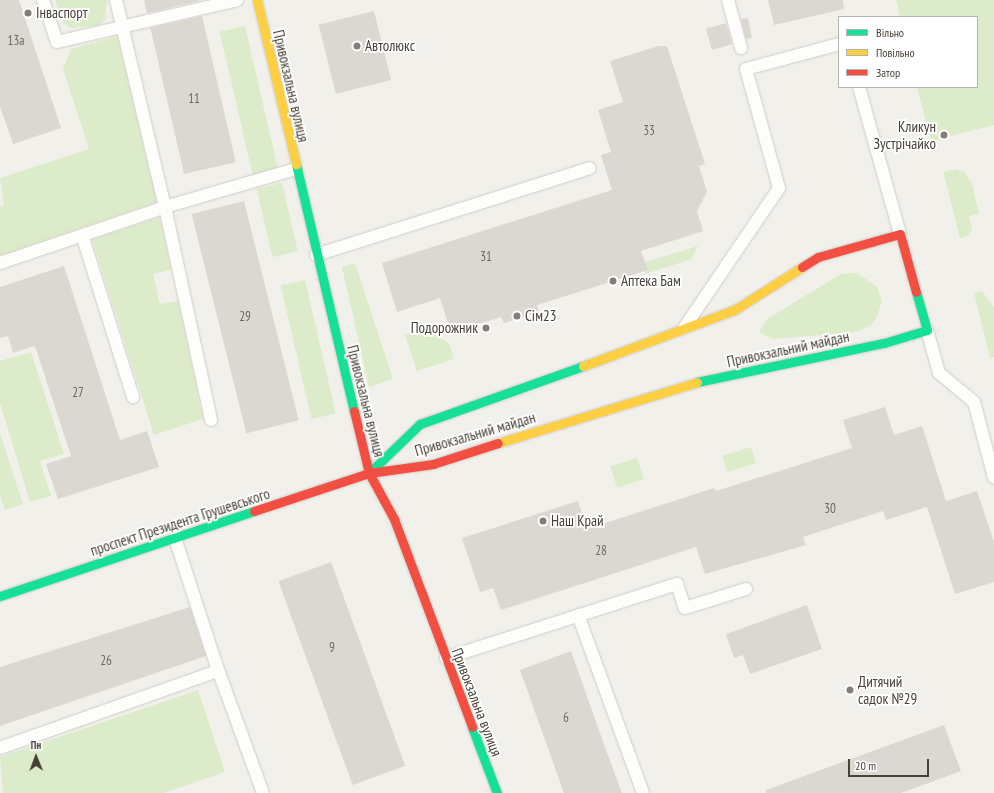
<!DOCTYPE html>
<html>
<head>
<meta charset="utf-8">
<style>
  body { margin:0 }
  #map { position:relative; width:994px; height:793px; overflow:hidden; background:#f1f0ea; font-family:"PT Sans Narrow",sans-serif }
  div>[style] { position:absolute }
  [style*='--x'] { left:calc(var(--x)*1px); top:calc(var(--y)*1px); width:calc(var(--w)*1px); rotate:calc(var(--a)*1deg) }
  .green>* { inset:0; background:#dcecca; transform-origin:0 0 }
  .building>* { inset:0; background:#dbd8d2; transform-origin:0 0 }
  .roads { filter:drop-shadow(0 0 1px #cfcdc7) drop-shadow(0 0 1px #cfcdc7) }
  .lane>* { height:12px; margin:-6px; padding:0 6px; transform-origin:6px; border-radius:6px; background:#fdfdfc }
  .fast>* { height:9px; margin:-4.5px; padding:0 4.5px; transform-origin:4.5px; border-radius:4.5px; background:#16e098 }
  .slow>* { height:9px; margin:-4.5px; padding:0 4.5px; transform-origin:4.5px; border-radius:4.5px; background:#ffcf43 }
  .jam>* { height:9px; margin:-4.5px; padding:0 4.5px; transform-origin:4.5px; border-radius:4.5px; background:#f24e42 }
  .dots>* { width:11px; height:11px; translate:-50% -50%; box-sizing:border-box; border:2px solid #fff; border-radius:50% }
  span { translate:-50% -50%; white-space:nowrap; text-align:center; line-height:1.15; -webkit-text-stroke:3.5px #fff; paint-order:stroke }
  .number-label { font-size:13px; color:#6d685e }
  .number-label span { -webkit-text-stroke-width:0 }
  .poi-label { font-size:15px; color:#474136 }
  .left { translate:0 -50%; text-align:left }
  .right { translate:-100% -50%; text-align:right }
  .street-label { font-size:15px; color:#474136 }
  .legend { position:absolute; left:838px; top:16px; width:140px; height:72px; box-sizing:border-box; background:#fff; border:1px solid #b5b3af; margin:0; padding:5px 7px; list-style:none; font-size:12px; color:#474136 }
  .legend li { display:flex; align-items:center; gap:8px; height:20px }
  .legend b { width:20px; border:1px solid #b5b3af }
  .north { position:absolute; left:16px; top:737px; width:40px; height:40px; -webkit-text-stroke:3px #fff; paint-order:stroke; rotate:359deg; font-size:11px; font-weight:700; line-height:16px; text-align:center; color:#474136 }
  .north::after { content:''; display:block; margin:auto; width:14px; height:18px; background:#474136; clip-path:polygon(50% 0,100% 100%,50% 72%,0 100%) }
  .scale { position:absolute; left:848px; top:759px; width:81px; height:18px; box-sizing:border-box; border:2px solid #474136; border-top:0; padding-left:5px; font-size:12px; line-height:14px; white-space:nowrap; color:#474136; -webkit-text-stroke:3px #fff; paint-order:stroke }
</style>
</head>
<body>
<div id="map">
  <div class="green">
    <div style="clip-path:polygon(55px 0,107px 0,105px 20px,98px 26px,71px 28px,63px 22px)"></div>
    <div style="clip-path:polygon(896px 0,994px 0,994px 125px,931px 141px,917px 87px,977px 87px,977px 17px,900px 17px)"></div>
    <div style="left:245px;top:26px;width:148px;height:26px;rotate:77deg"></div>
    <div style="clip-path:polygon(117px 36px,157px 202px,0 256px,0 206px,4px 205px,0 178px,89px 149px,63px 69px,71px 49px)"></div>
    <div style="clip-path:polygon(956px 169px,965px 173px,972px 184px,979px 214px,969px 216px,972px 228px,968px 236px,960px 238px,943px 172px)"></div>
    <div style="left:282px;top:183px;width:70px;height:26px;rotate:77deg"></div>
    <div style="clip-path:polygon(160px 217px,171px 270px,153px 274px,160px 304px,178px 301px,203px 419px,154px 435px,92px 239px)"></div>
    <div style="clip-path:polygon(698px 246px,692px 259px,645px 274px,642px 263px)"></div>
    <div style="clip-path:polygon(355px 263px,393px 379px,369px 387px,342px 267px)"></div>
    <div style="clip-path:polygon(857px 273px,877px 287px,882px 301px,877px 317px,871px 325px,856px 332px,773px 339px,759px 332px,767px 319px,841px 274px)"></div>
    <div style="left:305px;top:280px;width:137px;height:25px;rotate:77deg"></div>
    <div style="clip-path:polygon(982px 291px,994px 307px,994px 357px,990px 358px,974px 293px)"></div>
    <div style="clip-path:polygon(423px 329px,449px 343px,454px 359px,417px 371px,405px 335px)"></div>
    <div style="clip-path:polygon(31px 352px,64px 454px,40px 461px,51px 496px,30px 502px,0 403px,0 361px)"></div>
    <div style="clip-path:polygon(0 433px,23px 504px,5px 510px,0 496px)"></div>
    <div style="left:751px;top:447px;width:17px;height:30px;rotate:73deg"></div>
    <div style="left:637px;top:458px;width:22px;height:28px;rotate:72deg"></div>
    <div style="clip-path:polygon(198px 690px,225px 772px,164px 793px,3px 793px,0 757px)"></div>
  </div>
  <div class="building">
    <div style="clip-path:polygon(0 0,19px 0,61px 128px,13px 144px,0 106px)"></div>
    <div style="clip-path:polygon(144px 0,198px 0,198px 1px,147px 13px)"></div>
    <div style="clip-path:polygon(768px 0,843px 0,844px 9px,774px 25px)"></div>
    <div style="left:374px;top:11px;width:71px;height:57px;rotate:76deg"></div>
    <div style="left:202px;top:16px;width:150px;height:53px;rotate:77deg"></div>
    <div style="clip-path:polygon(748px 18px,752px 38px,746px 39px,741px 19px)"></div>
    <div style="left:726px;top:23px;width:22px;height:21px;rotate:74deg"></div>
    <div style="clip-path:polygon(658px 46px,667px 46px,705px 164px,699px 166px,707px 192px,697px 211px,703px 231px,641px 251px,648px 270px,537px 305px,539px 312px,504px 323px,501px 317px,451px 333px,440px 298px,397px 312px,382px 263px,612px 190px,601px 155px,611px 152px,598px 110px,623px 102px,610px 61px)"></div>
    <div style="left:244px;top:201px;width:226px;height:54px;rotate:76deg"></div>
    <div style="clip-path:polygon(64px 266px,120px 440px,147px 431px,159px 467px,58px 499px,46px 464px,71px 456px,35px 346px,13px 353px,8px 336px,0 338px,0 287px)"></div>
    <div style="clip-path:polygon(885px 407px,894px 435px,922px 426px,946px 501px,977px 491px,994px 542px,994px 582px,955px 594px,927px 507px,886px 520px,883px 511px,803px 537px,806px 545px,705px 574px,696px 547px,501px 610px,493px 588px,480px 592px,462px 538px,578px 501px,587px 529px,714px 488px,716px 491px,852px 448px,843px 420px)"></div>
    <div style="left:331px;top:562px;width:217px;height:56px;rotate:70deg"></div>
    <div style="clip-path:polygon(807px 605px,822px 649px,750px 674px,743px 655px,734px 658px,726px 634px)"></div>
    <div style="clip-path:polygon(190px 607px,206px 656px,0 726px,0 667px)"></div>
    <div style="clip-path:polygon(571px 651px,606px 750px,622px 793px,564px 793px,520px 670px)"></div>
    <div style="clip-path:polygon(944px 725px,961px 771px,901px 793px,766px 793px,766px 790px)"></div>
  </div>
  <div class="roads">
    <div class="lane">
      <div style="--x:43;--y:0;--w:44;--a:71.6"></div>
      <div style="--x:57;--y:42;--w:185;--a:-13.1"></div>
      <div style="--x:116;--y:0;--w:213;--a:76.7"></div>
      <div style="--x:165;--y:207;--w:218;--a:77.8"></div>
      <div style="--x:728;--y:0;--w:50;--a:74.8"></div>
      <div style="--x:859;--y:87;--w:153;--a:74.4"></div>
      <div style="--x:82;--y:235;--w:170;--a:72.5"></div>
      <div style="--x:316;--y:255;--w:287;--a:-17.6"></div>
      <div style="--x:0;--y:263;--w:174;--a:-18.7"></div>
      <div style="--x:165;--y:207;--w:136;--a:-16.2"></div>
      <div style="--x:684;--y:328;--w:169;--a:-55.8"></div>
      <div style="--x:779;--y:188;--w:123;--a:-105.5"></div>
      <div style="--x:746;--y:69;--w:96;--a:-15"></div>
      <div style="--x:927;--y:330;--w:45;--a:74.4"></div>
      <div style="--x:939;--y:373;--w:45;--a:39.6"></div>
      <div style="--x:974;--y:402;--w:78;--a:75.1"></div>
      <div style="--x:175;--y:538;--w:133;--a:72"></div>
      <div style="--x:216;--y:664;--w:137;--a:70"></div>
      <div style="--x:578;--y:615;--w:189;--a:69.9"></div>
      <div style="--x:446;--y:658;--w:243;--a:-17.8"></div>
      <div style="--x:677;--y:584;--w:25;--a:72"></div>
      <div style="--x:685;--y:608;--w:64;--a:-17.3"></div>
      <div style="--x:0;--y:748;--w:231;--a:-19.5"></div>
    </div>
    <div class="fast">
      <div style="--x:296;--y:164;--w:254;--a:76.8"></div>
      <div style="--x:697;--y:382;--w:191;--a:-11.8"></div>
      <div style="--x:884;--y:343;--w:45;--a:-16.8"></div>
      <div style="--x:927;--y:330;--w:40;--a:-106"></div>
      <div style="--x:369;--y:473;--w:71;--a:-43.9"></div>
      <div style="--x:420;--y:424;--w:173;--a:-19.6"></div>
      <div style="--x:0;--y:596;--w:268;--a:-18.5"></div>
      <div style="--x:472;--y:727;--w:71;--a:69.3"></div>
    </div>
    <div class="slow">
      <div style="--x:257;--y:0;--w:169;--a:76.6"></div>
      <div style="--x:583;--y:366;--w:163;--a:-20.4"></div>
      <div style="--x:736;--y:309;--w:78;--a:-32.5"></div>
      <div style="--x:498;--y:443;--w:208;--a:-17"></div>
    </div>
    <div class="jam">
      <div style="--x:802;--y:267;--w:19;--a:-32"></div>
      <div style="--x:818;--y:257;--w:85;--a:-15.7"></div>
      <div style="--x:900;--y:234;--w:60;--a:74.6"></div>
      <div style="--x:354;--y:411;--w:64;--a:76.4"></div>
      <div style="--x:369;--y:473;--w:52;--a:61.5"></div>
      <div style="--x:394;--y:519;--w:222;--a:69.4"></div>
      <div style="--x:254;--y:511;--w:121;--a:-18.3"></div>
      <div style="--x:369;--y:473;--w:65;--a:-8"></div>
      <div style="--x:433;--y:464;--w:68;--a:-17.9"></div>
    </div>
  </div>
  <div class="dots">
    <div style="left:28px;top:13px;background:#827e75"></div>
    <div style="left:357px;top:46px;background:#827e75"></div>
    <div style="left:944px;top:135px;background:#827e75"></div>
    <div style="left:613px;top:281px;background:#827e75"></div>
    <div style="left:517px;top:316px;background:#827e75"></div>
    <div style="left:486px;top:328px;background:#827e75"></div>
    <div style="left:543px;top:521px;background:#827e75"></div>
    <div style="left:850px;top:690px;background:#827e75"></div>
  </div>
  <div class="number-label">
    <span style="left:16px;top:41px">13а</span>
    <span style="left:194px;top:99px">11</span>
    <span style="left:649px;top:131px">33</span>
    <span style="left:486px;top:257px">31</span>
    <span style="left:245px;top:317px">29</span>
    <span style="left:78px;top:393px">27</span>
    <span style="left:830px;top:509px">30</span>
    <span style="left:601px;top:551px">28</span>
    <span style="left:332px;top:648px">9</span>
    <span style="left:106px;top:661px">26</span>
    <span style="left:566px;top:718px">6</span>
  </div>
  <div class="poi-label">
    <span class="left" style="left:36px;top:13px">Інваспорт</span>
    <span class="left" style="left:365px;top:46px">Автолюкс</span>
    <span class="right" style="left:936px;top:135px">Кликун<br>Зустрічайко</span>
    <span class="left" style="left:621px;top:281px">Аптека Бам</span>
    <span class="left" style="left:525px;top:316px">Сім23</span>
    <span class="right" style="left:478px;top:328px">Подорожник</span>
    <span class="left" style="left:551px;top:521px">Наш Край</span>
    <span class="left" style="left:858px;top:690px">Дитячий<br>садок №29</span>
  </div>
  <div class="street-label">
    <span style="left:291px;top:86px;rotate:77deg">Привокзальна вулиця</span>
    <span style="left:788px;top:349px;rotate:-12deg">Привокзальний майдан</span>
    <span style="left:366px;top:401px;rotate:76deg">Привокзальна вулиця</span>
    <span style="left:475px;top:434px;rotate:-16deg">Привокзальний майдан</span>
    <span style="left:180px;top:522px;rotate:-18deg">проспект Президента Грушевського</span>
    <span style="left:477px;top:702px;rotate:69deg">Привокзальна вулиця</span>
  </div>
  <ul class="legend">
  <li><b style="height:5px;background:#16e098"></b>Вільно</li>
  <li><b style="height:5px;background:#ffcf43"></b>Повільно</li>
  <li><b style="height:5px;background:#f24e42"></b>Затор</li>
  </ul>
  <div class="north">Пн</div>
  <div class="scale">20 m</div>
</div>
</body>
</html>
